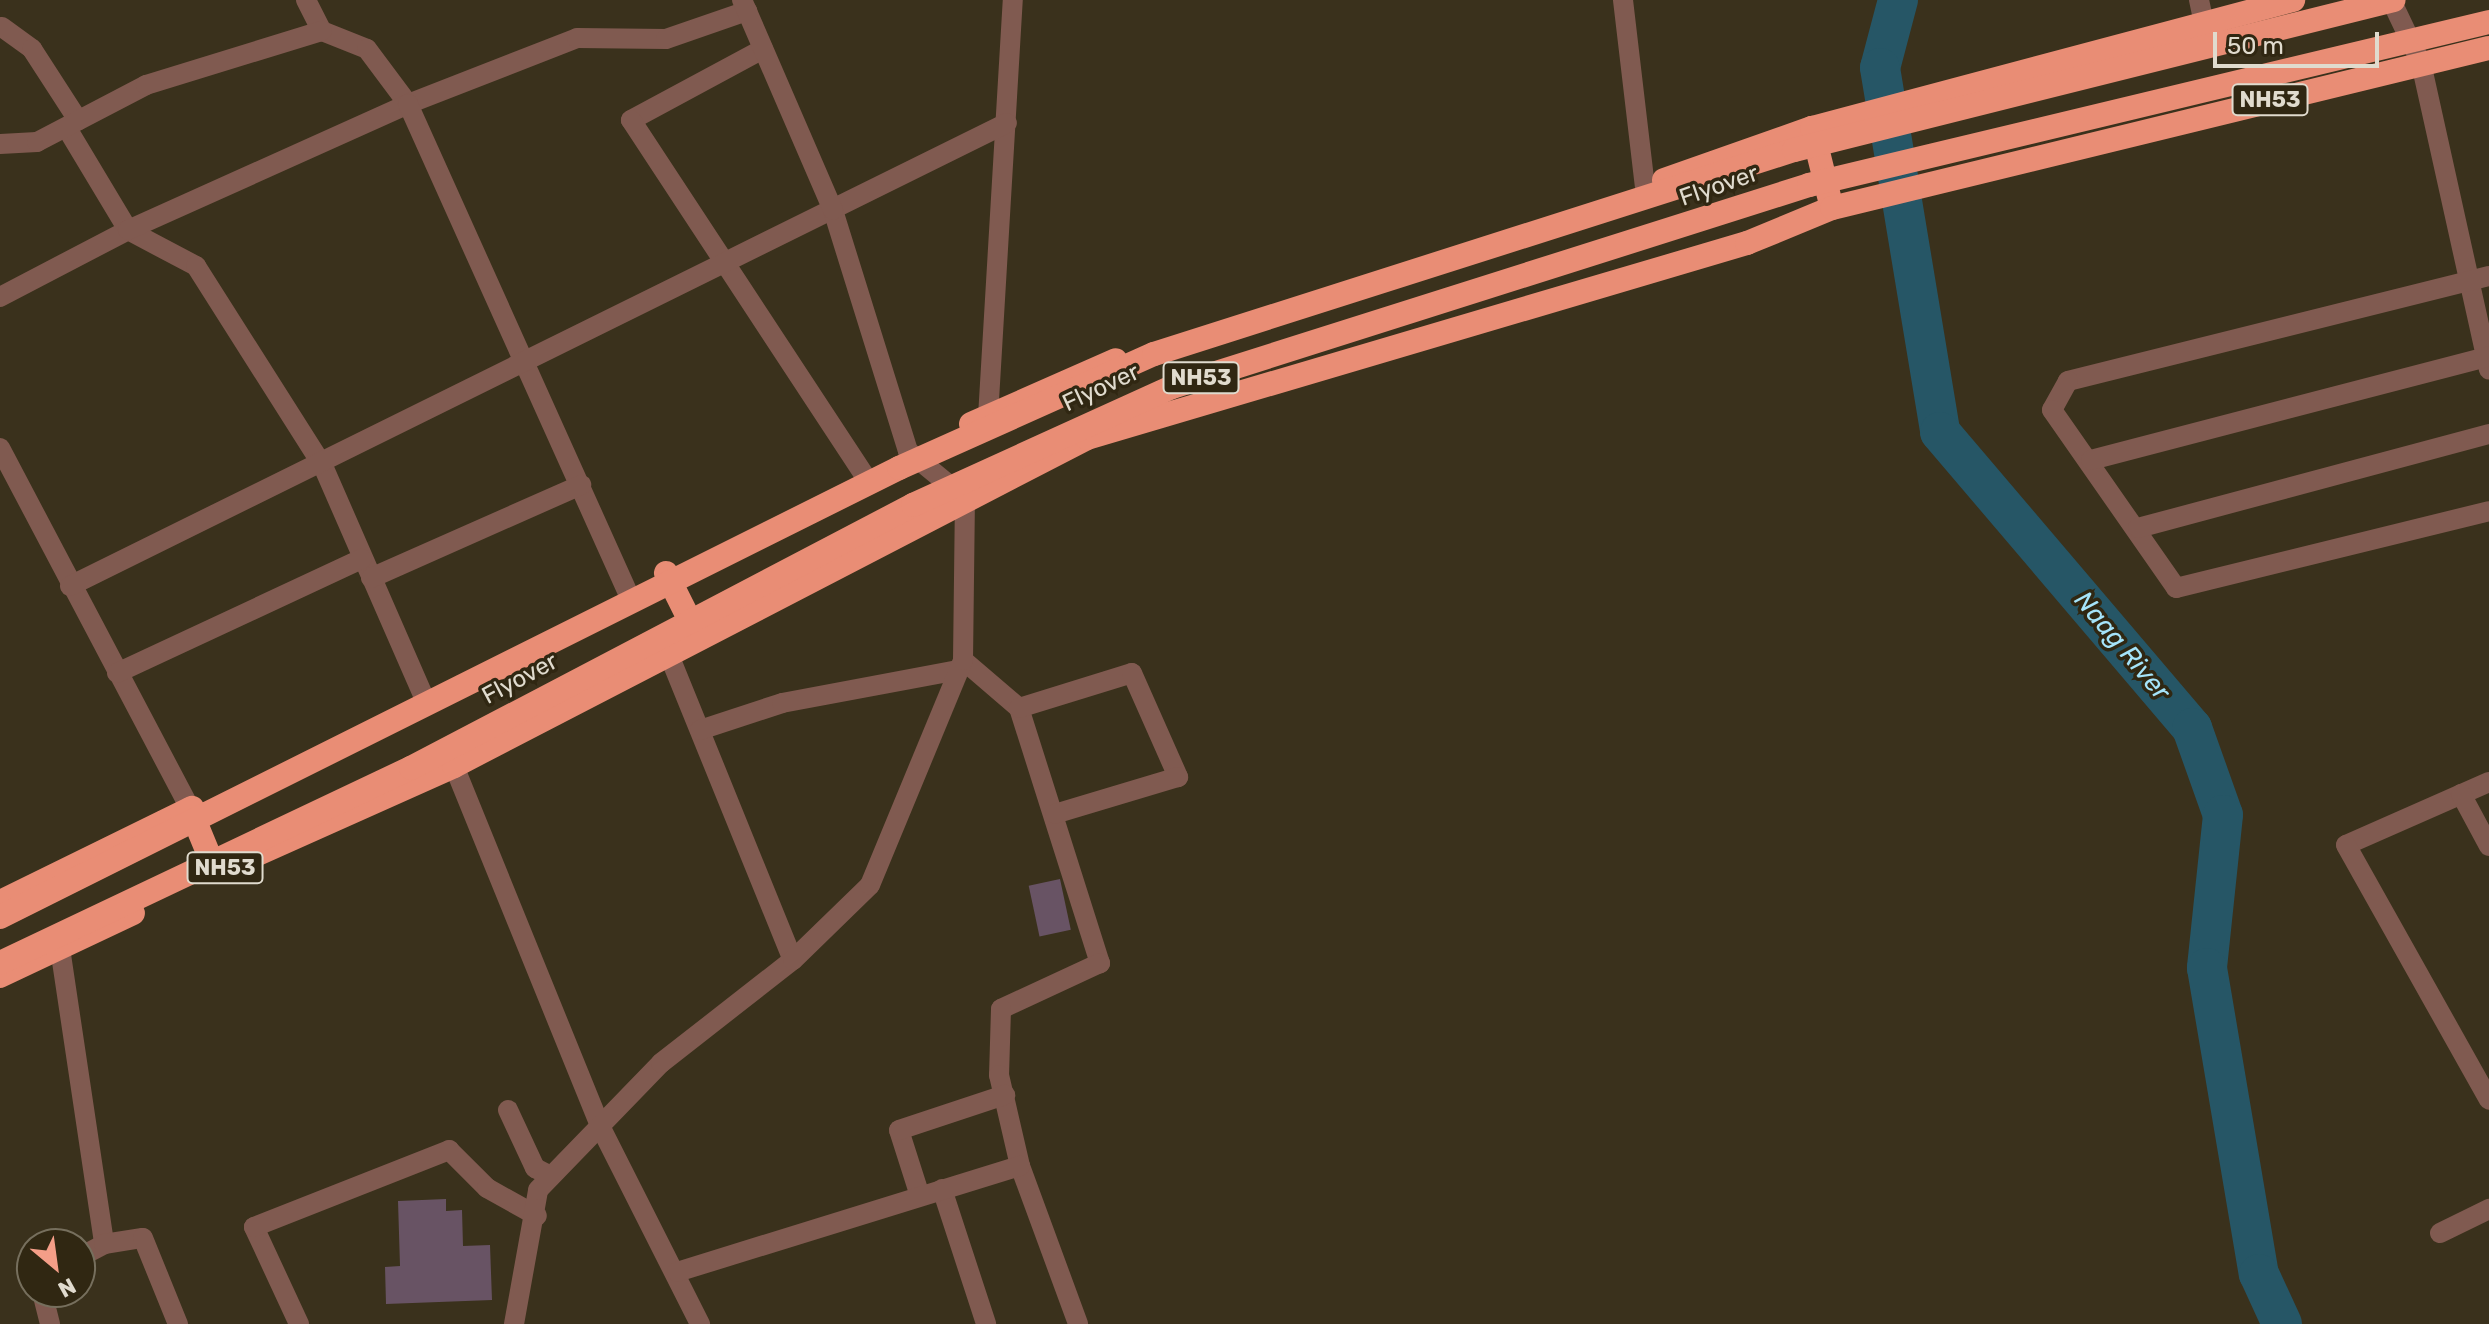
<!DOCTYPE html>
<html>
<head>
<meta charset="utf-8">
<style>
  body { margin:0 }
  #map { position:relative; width:2489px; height:1324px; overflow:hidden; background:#3a311c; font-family:Rubik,sans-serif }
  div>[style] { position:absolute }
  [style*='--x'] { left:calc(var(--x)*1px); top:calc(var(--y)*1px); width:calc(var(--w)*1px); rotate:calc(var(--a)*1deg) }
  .river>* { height:40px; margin:-20px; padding:0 20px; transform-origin:20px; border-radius:20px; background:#265666 }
  .building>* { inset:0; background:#685364; transform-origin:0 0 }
  .minor>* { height:20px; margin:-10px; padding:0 10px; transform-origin:10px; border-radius:10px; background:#805a50 }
  .highway>* { height:24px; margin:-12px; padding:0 12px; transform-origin:12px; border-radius:12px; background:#e98d75 }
  .highway-bridge>* { height:24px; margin:-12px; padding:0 12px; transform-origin:12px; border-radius:12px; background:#e98d75 }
  span { translate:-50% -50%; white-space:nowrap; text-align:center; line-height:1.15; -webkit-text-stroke:7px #302712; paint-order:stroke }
  .shield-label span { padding:2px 6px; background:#302712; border:2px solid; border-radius:6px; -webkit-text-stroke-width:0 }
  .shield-label { font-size:22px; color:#e0dbce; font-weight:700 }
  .street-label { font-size:24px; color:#e0dbce }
  .water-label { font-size:26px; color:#a5e4fa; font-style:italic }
  .north { position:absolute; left:16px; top:1228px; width:80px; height:80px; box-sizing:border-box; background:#302712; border:2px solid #766f5d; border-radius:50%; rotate:151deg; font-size:22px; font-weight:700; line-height:32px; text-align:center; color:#e0dbce }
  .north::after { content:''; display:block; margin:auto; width:28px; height:36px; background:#f49e88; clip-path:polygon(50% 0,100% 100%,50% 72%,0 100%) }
  .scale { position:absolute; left:2213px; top:32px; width:166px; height:36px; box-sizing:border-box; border:4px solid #e0dbce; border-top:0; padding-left:10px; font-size:24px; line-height:28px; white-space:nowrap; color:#e0dbce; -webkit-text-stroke:6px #302712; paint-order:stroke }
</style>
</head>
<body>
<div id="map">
  <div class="river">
    <div style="--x:1898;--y:0;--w:70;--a:104.8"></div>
    <div style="--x:1880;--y:68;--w:369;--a:80.6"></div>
    <div style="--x:1940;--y:432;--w:389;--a:49.6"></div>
    <div style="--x:2192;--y:728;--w:92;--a:70.4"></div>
    <div style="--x:2223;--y:815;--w:154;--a:96"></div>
    <div style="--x:2207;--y:968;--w:310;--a:80.4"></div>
    <div style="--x:2259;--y:1274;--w:55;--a:65.3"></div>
  </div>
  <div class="building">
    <div style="left:1060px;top:879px;width:52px;height:32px;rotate:78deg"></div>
    <div style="clip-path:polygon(446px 1199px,446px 1211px,462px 1210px,463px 1246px,490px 1245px,492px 1300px,386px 1304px,385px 1267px,400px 1266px,398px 1201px)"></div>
  </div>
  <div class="minor">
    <div style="--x:306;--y:0;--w:35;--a:63"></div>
    <div style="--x:322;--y:31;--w:48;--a:21.8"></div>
    <div style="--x:367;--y:49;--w:69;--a:53.3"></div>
    <div style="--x:408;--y:104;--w:181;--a:-21.3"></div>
    <div style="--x:577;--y:38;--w:89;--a:0.6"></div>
    <div style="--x:666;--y:39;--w:86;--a:-19.1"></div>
    <div style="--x:1623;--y:0;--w:187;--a:83.3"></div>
    <div style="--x:2199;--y:0;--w:19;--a:78"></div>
    <div style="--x:2391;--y:0;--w:70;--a:64.5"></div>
    <div style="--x:2421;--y:63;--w:314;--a:77.5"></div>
    <div style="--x:2;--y:27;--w:37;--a:36"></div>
    <div style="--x:32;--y:49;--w:85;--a:57.1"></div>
    <div style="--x:763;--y:49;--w:150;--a:151.7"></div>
    <div style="--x:631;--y:120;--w:426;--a:56.7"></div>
    <div style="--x:68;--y:130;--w:117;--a:59"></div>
    <div style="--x:128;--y:230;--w:77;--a:27.9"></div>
    <div style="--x:196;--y:266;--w:237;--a:57.6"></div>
    <div style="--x:323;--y:466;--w:252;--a:66.4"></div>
    <div style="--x:0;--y:144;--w:37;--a:-3"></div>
    <div style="--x:37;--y:142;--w:123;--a:-27.6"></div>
    <div style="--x:146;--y:85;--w:184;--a:-17.1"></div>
    <div style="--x:2489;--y:276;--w:434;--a:166"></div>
    <div style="--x:2068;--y:381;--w:33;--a:119"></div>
    <div style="--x:2052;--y:410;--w:217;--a:55.1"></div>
    <div style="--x:2176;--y:588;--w:322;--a:-13.8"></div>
    <div style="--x:0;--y:297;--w:144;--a:-27.6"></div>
    <div style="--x:128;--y:230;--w:307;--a:-24.2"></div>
    <div style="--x:408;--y:104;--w:536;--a:65.78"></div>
    <div style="--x:988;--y:417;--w:418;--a:-86.6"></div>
    <div style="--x:0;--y:448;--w:408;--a:62.2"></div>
    <div style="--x:2091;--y:460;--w:411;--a:-14.6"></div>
    <div style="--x:2138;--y:528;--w:363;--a:-15"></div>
    <div style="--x:371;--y:578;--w:230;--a:-23.9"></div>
    <div style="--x:70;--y:586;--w:1045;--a:-26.3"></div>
    <div style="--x:669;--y:655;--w:329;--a:67.9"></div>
    <div style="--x:963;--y:660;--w:74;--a:40.6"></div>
    <div style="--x:1019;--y:708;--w:268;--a:72.4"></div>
    <div style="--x:1100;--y:963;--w:109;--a:155.1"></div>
    <div style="--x:1001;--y:1009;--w:66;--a:91.7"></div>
    <div style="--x:999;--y:1075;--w:93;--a:77"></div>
    <div style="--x:1020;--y:1166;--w:168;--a:69.8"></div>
    <div style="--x:117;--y:673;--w:270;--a:-25"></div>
    <div style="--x:1019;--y:708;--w:118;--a:-17.2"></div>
    <div style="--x:1132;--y:673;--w:114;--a:66.1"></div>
    <div style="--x:1178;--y:777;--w:128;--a:163.3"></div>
    <div style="--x:700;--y:730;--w:86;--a:-18.2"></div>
    <div style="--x:782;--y:703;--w:180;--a:-10.6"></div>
    <div style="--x:454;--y:766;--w:388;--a:67.9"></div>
    <div style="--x:600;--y:1126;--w:222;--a:63.2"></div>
    <div style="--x:2489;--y:782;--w:156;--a:156.2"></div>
    <div style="--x:2346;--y:845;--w:292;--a:60.7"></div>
    <div style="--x:2461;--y:794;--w:59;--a:61.7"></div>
    <div style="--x:60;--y:948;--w:299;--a:81.5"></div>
    <div style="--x:508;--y:1110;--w:64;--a:65"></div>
    <div style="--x:535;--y:1168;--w:18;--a:27"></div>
    <div style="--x:942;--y:1189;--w:142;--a:71.9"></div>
    <div style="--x:920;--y:1196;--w:69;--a:-107.7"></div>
    <div style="--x:899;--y:1130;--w:112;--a:-18.3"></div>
    <div style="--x:2440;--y:1233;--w:55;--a:-26.1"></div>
    <div style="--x:80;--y:1257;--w:27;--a:-28"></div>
    <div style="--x:104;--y:1244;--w:39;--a:-9"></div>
    <div style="--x:143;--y:1238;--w:93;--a:67.9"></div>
    <div style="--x:677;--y:1272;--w:359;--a:-17.2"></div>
    <div style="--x:42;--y:1292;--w:33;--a:76"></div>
    <div style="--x:299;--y:1324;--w:107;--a:-114.9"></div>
    <div style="--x:254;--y:1227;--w:210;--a:-21.5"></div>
    <div style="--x:449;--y:1150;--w:54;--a:45"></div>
    <div style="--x:487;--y:1188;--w:57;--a:29.2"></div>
    <div style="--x:514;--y:1324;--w:136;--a:-79.8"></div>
    <div style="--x:538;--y:1190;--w:177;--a:-45.9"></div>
    <div style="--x:661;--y:1063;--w:167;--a:-38"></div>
    <div style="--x:793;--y:960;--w:107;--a:-44.2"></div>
    <div style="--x:870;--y:885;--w:243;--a:-67.5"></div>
    <div style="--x:963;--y:660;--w:162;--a:-89.3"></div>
    <div style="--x:965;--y:498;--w:74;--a:-140.5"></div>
    <div style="--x:908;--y:451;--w:252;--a:-107.3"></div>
    <div style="--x:833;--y:210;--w:229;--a:-113.4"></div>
  </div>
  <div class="highway">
    <div style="--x:1812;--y:128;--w:74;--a:76"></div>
    <div style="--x:1664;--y:180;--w:157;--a:-19.4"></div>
    <div style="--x:1812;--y:128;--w:498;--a:-14.9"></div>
    <div style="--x:971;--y:424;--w:158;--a:-23.8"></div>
    <div style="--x:666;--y:573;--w:72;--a:63.4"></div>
    <div style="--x:190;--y:809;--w:68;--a:67.6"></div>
    <div style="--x:242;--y:861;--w:232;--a:-24.1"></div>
    <div style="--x:454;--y:766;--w:713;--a:-27.39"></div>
    <div style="--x:1087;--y:438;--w:688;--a:-16.46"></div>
    <div style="--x:1747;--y:243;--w:92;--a:-22.4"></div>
    <div style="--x:1832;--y:208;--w:676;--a:-13.69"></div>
    <div style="--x:0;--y:902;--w:214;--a:-26.1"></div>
    <div style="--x:0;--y:976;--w:147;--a:-25.3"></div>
  </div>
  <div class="highway-bridge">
    <div style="--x:0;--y:917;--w:1005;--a:-26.54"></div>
    <div style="--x:899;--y:468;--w:279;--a:-24.1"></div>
    <div style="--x:1154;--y:354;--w:672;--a:-17.68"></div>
    <div style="--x:1794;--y:150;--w:618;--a:-14.04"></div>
    <div style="--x:0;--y:963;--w:455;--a:-25.4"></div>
    <div style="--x:411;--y:768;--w:567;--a:-27.65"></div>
    <div style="--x:913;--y:505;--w:285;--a:-24.5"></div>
    <div style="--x:1172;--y:387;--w:668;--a:-17.59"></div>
    <div style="--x:1809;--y:185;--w:699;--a:-13.48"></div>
  </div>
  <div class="shield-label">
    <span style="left:2270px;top:100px">NH53</span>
    <span style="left:1201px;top:378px">NH53</span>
    <span style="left:225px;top:868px">NH53</span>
  </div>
  <div class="street-label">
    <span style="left:1719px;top:186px;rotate:-19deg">Flyover</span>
    <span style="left:1101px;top:388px;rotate:-25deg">Flyover</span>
    <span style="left:520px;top:679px;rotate:-28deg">Flyover</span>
  </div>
  <div class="water-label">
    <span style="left:2122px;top:646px;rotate:50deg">Naag River</span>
  </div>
  <div class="north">N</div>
  <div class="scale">50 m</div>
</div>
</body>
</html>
